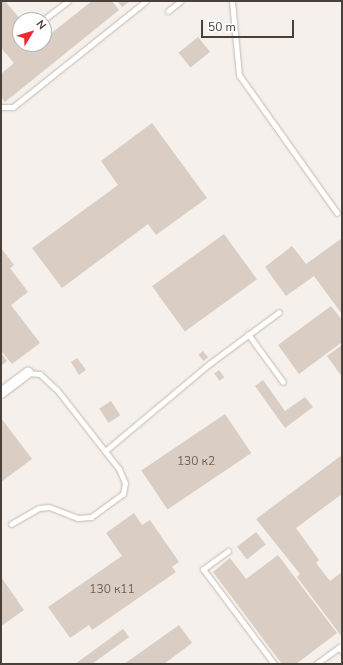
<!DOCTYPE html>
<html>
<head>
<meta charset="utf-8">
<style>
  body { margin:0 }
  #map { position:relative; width:343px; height:665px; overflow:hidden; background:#f5f0eb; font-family:"Nunito Sans",sans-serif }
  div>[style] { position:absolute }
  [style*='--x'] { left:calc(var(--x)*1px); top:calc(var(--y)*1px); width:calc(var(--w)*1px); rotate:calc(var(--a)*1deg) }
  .building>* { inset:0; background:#d9cdc4; transform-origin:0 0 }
  .roads { filter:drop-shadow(0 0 1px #c3b9b1) drop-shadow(0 0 1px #c3b9b1) }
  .lane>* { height:5px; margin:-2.5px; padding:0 2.5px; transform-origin:2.5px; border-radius:2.5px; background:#fff }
  .street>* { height:10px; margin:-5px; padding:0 5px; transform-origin:5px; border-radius:5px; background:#fff }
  span { translate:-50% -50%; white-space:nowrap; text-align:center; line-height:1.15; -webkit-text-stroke:3.5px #fff; paint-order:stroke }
  .number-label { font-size:12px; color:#6d635c }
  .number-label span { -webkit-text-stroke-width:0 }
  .frame { position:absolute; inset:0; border:2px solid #494039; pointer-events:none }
  .north { position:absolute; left:12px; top:12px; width:40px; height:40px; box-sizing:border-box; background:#fff; border:1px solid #b6b3b0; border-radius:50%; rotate:52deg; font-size:11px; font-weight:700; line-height:16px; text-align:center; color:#494039 }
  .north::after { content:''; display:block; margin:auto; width:14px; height:18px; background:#ee2930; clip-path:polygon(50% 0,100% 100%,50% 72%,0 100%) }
  .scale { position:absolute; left:201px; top:20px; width:93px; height:18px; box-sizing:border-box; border:2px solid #494039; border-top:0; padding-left:5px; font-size:12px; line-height:14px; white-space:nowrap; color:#494039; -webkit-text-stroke:3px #fff; paint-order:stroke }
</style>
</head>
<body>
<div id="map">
  <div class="building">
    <div style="clip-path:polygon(5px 1px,21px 20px,20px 44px,29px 44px,33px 48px,38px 44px,44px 44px,44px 39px,92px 1px,112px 1px,119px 10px,5px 102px,1px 97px,1px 74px,14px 63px,1px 48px,1px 2px)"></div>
    <div style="clip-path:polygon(117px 1px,130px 1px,122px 7px)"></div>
    <div style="left:198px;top:37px;width:19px;height:25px;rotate:51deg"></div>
    <div style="clip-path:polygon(152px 123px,207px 198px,156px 235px,148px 224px,62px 288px,32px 248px,118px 185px,101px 161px)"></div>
    <div style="left:224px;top:234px;width:56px;height:89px;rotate:54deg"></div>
    <div style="clip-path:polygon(342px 238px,342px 314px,314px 276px,286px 296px,265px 267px,292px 246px,306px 264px)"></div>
    <div style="clip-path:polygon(1px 248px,14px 265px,10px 268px,28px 292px,11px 305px,40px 343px,12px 364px,1px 351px)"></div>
    <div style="clip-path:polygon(331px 306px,342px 320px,342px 342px,299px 374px,278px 345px)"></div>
    <div style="clip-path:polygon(342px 345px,342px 377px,327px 356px)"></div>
    <div style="left:203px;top:351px;width:8px;height:6px;rotate:50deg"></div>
    <div style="clip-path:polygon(1px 353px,7px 361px,1px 366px)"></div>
    <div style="clip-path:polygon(77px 358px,86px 370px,79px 375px,71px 362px)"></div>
    <div style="left:219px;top:370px;width:9px;height:6px;rotate:54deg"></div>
    <div style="clip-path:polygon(263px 380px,285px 411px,305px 397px,313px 407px,285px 428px,255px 386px)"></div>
    <div style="left:111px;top:401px;width:17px;height:14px;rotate:57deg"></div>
    <div style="left:225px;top:414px;width:47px;height:101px;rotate:56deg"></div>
    <div style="clip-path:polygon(1px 418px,32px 459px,1px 482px)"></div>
    <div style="clip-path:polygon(342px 455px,342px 494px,296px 528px,319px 560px,316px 563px,330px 581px,342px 572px,342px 637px,297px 577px,300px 574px,256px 519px)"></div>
    <div style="clip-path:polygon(134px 513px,142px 525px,150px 520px,179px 562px,172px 567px,176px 572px,92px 630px,89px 625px,70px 638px,48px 607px,122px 556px,106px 533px)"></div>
    <div style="left:256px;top:532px;width:16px;height:24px;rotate:52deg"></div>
    <div style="clip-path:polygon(278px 555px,337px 633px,296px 664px,282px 664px,213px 572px,230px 558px,246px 579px)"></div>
    <div style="clip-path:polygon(1px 577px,24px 610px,1px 626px)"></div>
    <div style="clip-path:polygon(179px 625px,192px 643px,164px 664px,124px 664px)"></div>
    <div style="clip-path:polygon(123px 629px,129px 637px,92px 664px,75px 664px)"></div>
  </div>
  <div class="roads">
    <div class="lane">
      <div style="--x:232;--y:1;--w:74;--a:84.6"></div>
      <div style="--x:239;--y:75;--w:169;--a:54.6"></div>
      <div style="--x:168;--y:11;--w:16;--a:-38"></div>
      <div style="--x:43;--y:20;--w:31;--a:-37"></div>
      <div style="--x:1;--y:107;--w:12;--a:0"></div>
      <div style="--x:13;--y:107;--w:170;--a:-38.6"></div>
      <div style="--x:248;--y:334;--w:59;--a:53.9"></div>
      <div style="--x:105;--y:451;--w:136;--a:-39.9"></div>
      <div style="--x:209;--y:364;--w:87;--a:-36.6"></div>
      <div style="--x:11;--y:524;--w:32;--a:-30"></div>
      <div style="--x:39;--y:508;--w:10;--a:-6"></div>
      <div style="--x:49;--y:507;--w:31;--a:21"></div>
      <div style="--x:78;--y:518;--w:13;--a:-4"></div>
      <div style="--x:91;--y:517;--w:39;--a:-36"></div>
      <div style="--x:123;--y:494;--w:11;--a:-80"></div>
      <div style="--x:125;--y:483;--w:15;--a:-113"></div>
      <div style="--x:119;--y:469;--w:100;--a:-128.1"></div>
      <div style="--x:57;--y:390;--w:23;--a:-137"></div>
      <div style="--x:40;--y:374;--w:12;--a:-175"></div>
      <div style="--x:228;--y:551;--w:31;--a:144"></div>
      <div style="--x:203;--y:569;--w:119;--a:53.2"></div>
      <div style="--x:316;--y:664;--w:29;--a:-36"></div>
      <div style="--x:339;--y:647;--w:5;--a:53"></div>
    </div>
    <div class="street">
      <div style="--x:1;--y:393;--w:34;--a:-37"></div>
    </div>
  </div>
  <div class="number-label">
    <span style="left:196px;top:462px">130 к2</span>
    <span style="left:112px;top:590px">130 к11</span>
  </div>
  <div class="frame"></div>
  <div class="north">N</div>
  <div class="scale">50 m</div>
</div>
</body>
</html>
